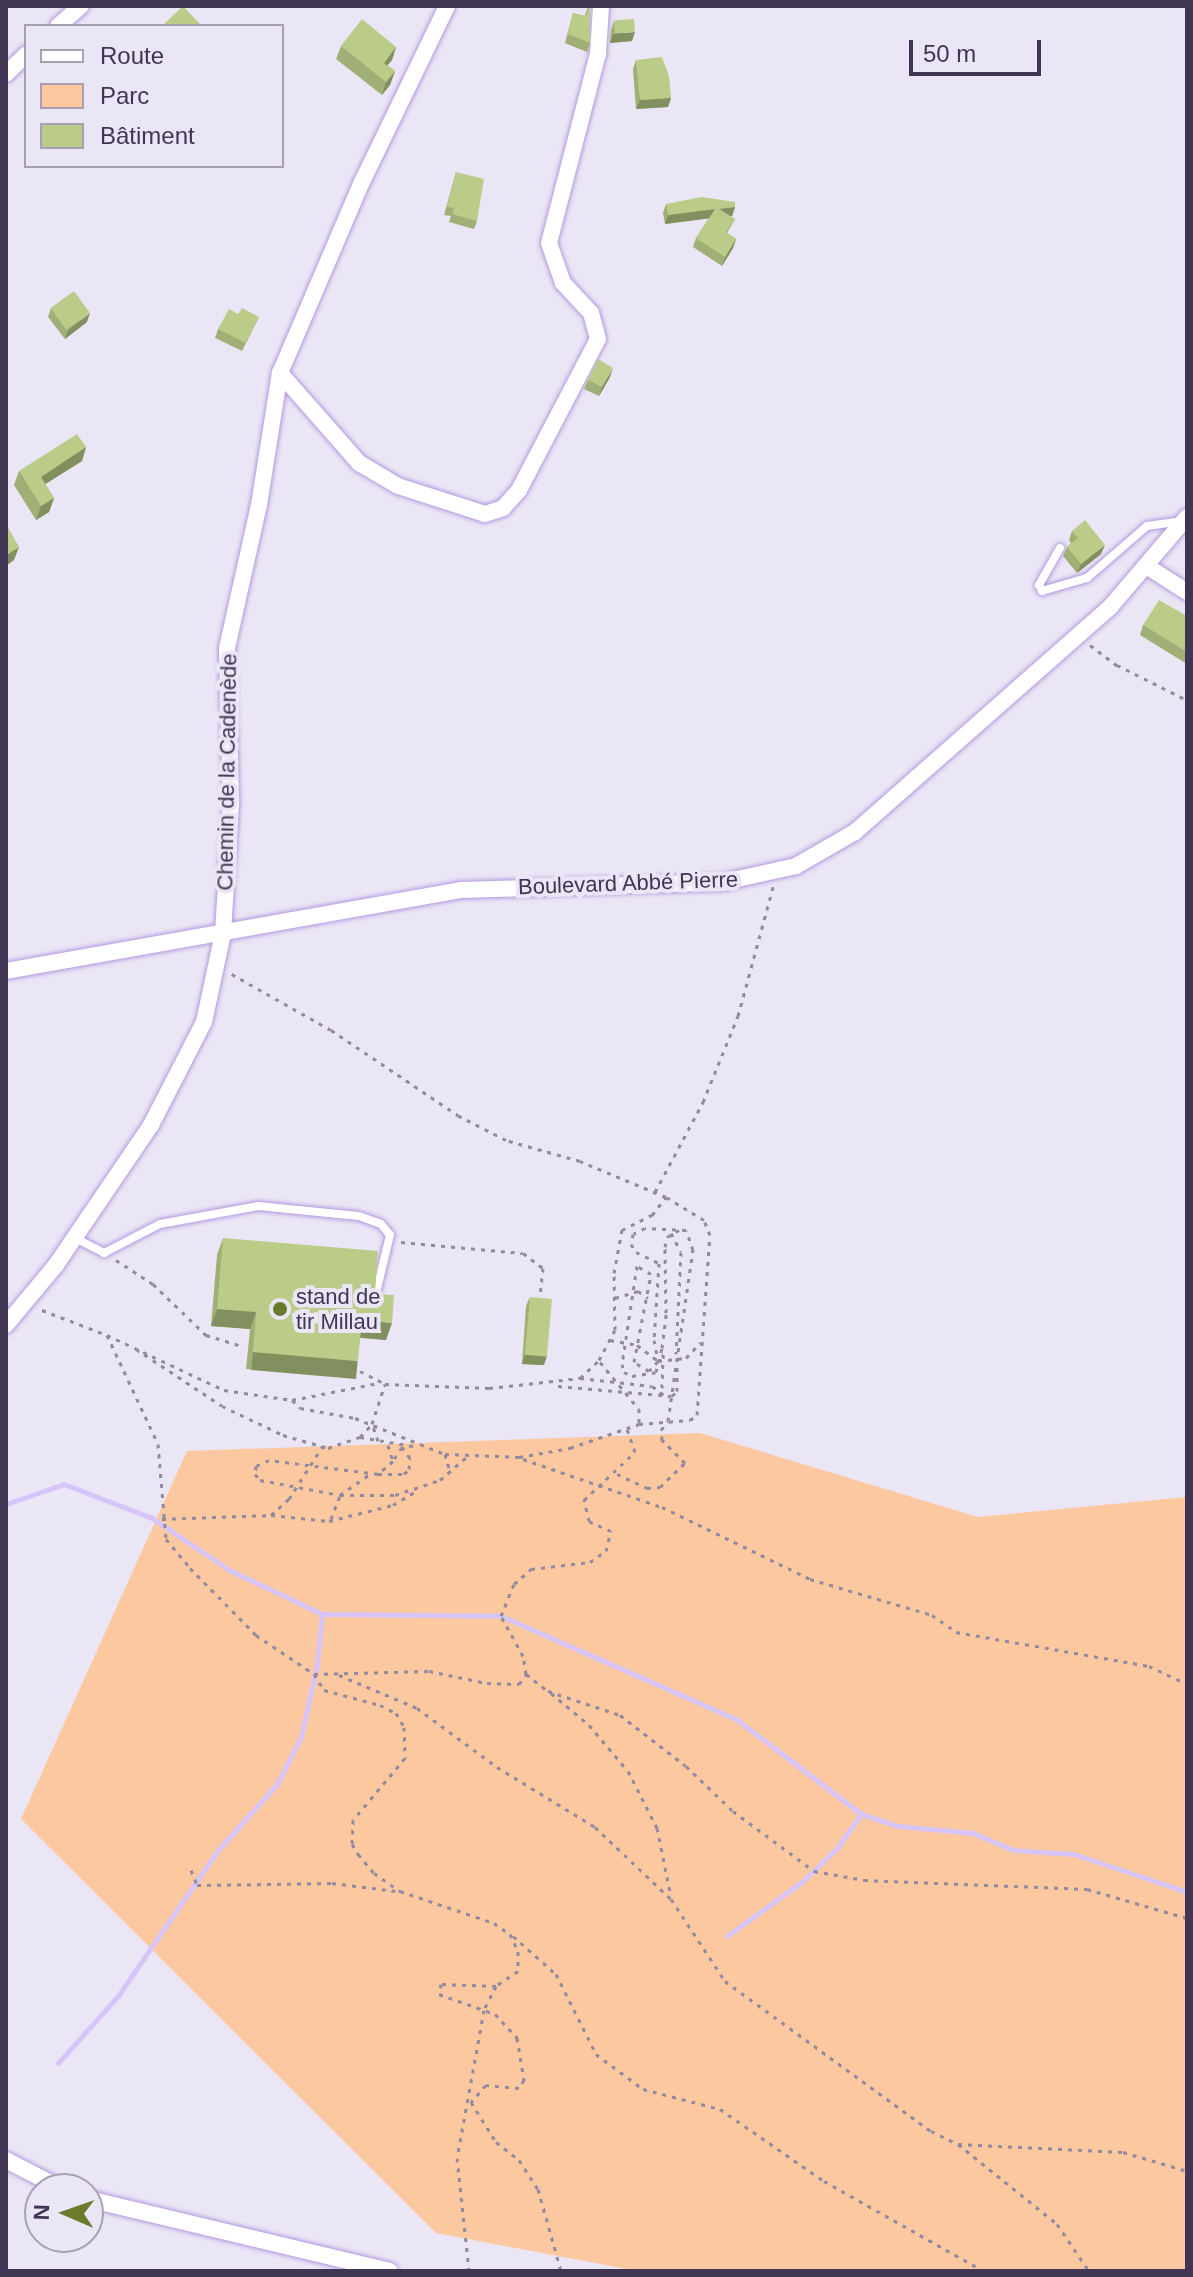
<!DOCTYPE html>
<html>
<head>
<meta charset="utf-8">
<style>
  body { margin:0 }
  #map { position:relative; width:1193px; height:2277px; overflow:hidden; background:#ebe6f5; font-family:Helvetica,sans-serif }
  div>[style] { position:absolute }
  [style*='--x'] { left:calc(var(--x)*1px); top:calc(var(--y)*1px); width:calc(var(--w)*1px); rotate:calc(var(--a)*1deg) }
  .green>* { inset:0; background:#fbc89f }
  .stream>* { height:5px; margin:-2.5px; padding:0 2.5px; transform-origin:2.5px; border-radius:2.5px; background:#d7c5f9 }
  .path>* { height:3px; margin-top:-1.5px; transform-origin:0; background:repeating-linear-gradient(90deg,#918aa0 0 4px,transparent 0 10px) }
  .roads { filter:drop-shadow(0 0 2px #b399e1) drop-shadow(0 0 2px #b399e1) }
  .service>* { height:8px; margin:-4px; padding:0 4px; transform-origin:4px; border-radius:4px; background:#fff }
  .minor>* { height:16px; margin:-8px; padding:0 8px; transform-origin:8px; border-radius:8px; background:#fff }
  .wall>* { inset:0; background:#a0af75 }
  .shaded-wall>* { inset:0; background:#828f5f; transform-origin:0 0 }
  .building>* { inset:0; background:#bacc88; transform-origin:0 0 }
  .dots>* { width:22px; height:22px; translate:-50% -50%; box-sizing:border-box; border:4px solid #ebe6f5; border-radius:50% }
  span { translate:-50% -50%; white-space:nowrap; text-align:center; line-height:1.15; -webkit-text-stroke:8px #ebe6f5; paint-order:stroke }
  .street-label { font-size:22px; color:#403654 }
  .poi-label { font-size:22px; color:#403654 }
  .left { translate:0 -50%; text-align:left }
  .frame { position:absolute; inset:0; border:8px solid #403654; pointer-events:none }
  .legend { position:absolute; left:24px; top:24px; width:260px; height:144px; box-sizing:border-box; background:#ebe6f5; border:2px solid #a7a0b5; margin:0; padding:10px 14px; list-style:none; font-size:24px; color:#403654 }
  .legend li { display:flex; align-items:center; gap:16px; height:40px }
  .legend b { width:40px; border:2px solid #a7a0b5 }
  .north { position:absolute; left:24px; top:2173px; width:80px; height:80px; box-sizing:border-box; background:#ebe6f5; border:2px solid #a7a0b5; border-radius:50%; rotate:272deg; font-size:22px; font-weight:700; line-height:32px; text-align:center; color:#403654 }
  .north::after { content:''; display:block; margin:auto; width:28px; height:36px; background:#6a7c2b; clip-path:polygon(50% 0,100% 100%,50% 72%,0 100%) }
  .scale { position:absolute; left:909px; top:40px; width:132px; height:36px; box-sizing:border-box; border:4px solid #403654; border-top:0; padding-left:10px; font-size:24px; line-height:28px; white-space:nowrap; color:#403654; -webkit-text-stroke:6px #ebe6f5; paint-order:stroke }
</style>
</head>
<body>
<div id="map">
  <div class="green">
    <div style="clip-path:polygon(700px 1433px,978px 1517px,1187px 1497px,1187px 2271px,637px 2271px,436px 2233px,21px 1819px,187px 1451px)"></div>
  </div>
  <div class="stream">
    <div style="--x:6;--y:1504;--w:61;--a:-19"></div>
    <div style="--x:64;--y:1484;--w:94;--a:21.1"></div>
    <div style="--x:152;--y:1518;--w:93;--a:34"></div>
    <div style="--x:229;--y:1570;--w:103;--a:25.3"></div>
    <div style="--x:322;--y:1614;--w:179;--a:0.6"></div>
    <div style="--x:501;--y:1616;--w:257;--a:23.7"></div>
    <div style="--x:736;--y:1719;--w:157;--a:37.2"></div>
    <div style="--x:861;--y:1814;--w:40;--a:18"></div>
    <div style="--x:899;--y:1826;--w:74;--a:5.4"></div>
    <div style="--x:973;--y:1833;--w:43;--a:23"></div>
    <div style="--x:1013;--y:1850;--w:61;--a:3.8"></div>
    <div style="--x:1074;--y:1854;--w:119;--a:18.6"></div>
    <div style="--x:727;--y:1936;--w:94;--a:-35.9"></div>
    <div style="--x:803;--y:1881;--w:47;--a:-44.1"></div>
    <div style="--x:837;--y:1848;--w:42;--a:-54.8"></div>
    <div style="--x:58;--y:2063;--w:90;--a:-48.2"></div>
    <div style="--x:118;--y:1996;--w:177;--a:-55.6"></div>
    <div style="--x:218;--y:1850;--w:89;--a:-48.2"></div>
    <div style="--x:277;--y:1784;--w:53;--a:-62.9"></div>
    <div style="--x:301;--y:1737;--w:75;--a:-77.6"></div>
    <div style="--x:317;--y:1664;--w:50;--a:-84.3"></div>
  </div>
  <div class="path">
    <div style="--x:1090;--y:645;--w:34;--a:37"></div>
    <div style="--x:1117;--y:665;--w:78;--a:26.6"></div>
    <div style="--x:655;--y:1192;--w:102;--a:-61.9"></div>
    <div style="--x:703;--y:1102;--w:93;--a:-67.9"></div>
    <div style="--x:738;--y:1016;--w:134;--a:-74.8"></div>
    <div style="--x:671;--y:1233;--w:21;--a:62"></div>
    <div style="--x:681;--y:1252;--w:102;--a:92.8"></div>
    <div style="--x:401;--y:1242;--w:122;--a:5.2"></div>
    <div style="--x:523;--y:1253;--w:25;--a:37"></div>
    <div style="--x:543;--y:1268;--w:31;--a:96"></div>
    <div style="--x:116;--y:1260;--w:44;--a:33"></div>
    <div style="--x:153;--y:1284;--w:74;--a:43.9"></div>
    <div style="--x:206;--y:1335;--w:34;--a:17"></div>
    <div style="--x:615;--y:1298;--w:24;--a:-17"></div>
    <div style="--x:638;--y:1291;--w:12;--a:35"></div>
    <div style="--x:42;--y:1310;--w:70;--a:21"></div>
    <div style="--x:107;--y:1335;--w:120;--a:64.9"></div>
    <div style="--x:158;--y:1444;--w:95;--a:85.2"></div>
    <div style="--x:166;--y:1539;--w:38;--a:50"></div>
    <div style="--x:190;--y:1568;--w:94;--a:45.4"></div>
    <div style="--x:256;--y:1635;--w:70;--a:33.9"></div>
    <div style="--x:314;--y:1674;--w:19;--a:58"></div>
    <div style="--x:324;--y:1690;--w:58;--a:15"></div>
    <div style="--x:380;--y:1705;--w:18;--a:27"></div>
    <div style="--x:396;--y:1713;--w:16;--a:60"></div>
    <div style="--x:404;--y:1727;--w:31;--a:88"></div>
    <div style="--x:405;--y:1758;--w:81;--a:130"></div>
    <div style="--x:353;--y:1820;--w:24;--a:92"></div>
    <div style="--x:352;--y:1844;--w:12;--a:59"></div>
    <div style="--x:358;--y:1854;--w:25;--a:50"></div>
    <div style="--x:374;--y:1873;--w:32;--a:35"></div>
    <div style="--x:400;--y:1891;--w:99;--a:18.8"></div>
    <div style="--x:494;--y:1923;--w:19;--a:35"></div>
    <div style="--x:510;--y:1934;--w:19;--a:65"></div>
    <div style="--x:518;--y:1951;--w:20;--a:90"></div>
    <div style="--x:518;--y:1971;--w:27;--a:146"></div>
    <div style="--x:496;--y:1986;--w:27;--a:117"></div>
    <div style="--x:484;--y:2010;--w:150;--a:100.3"></div>
    <div style="--x:457;--y:2158;--w:114;--a:83.9"></div>
    <div style="--x:107;--y:1335;--w:129;--a:25.2"></div>
    <div style="--x:224;--y:1390;--w:69;--a:8.4"></div>
    <div style="--x:292;--y:1400;--w:11;--a:45"></div>
    <div style="--x:300;--y:1408;--w:56;--a:10.3"></div>
    <div style="--x:355;--y:1418;--w:97;--a:21.8"></div>
    <div style="--x:445;--y:1454;--w:74;--a:2.3"></div>
    <div style="--x:519;--y:1457;--w:52;--a:-10"></div>
    <div style="--x:570;--y:1448;--w:73;--a:-19.2"></div>
    <div style="--x:639;--y:1424;--w:51;--a:-4.5"></div>
    <div style="--x:690;--y:1420;--w:9;--a:-36"></div>
    <div style="--x:697;--y:1415;--w:180;--a:-85.9"></div>
    <div style="--x:710;--y:1235;--w:16;--a:-112"></div>
    <div style="--x:704;--y:1220;--w:44;--a:-148.8"></div>
    <div style="--x:666;--y:1197;--w:93;--a:-157.3"></div>
    <div style="--x:580;--y:1161;--w:77;--a:-164.2"></div>
    <div style="--x:506;--y:1140;--w:53;--a:-152.9"></div>
    <div style="--x:459;--y:1116;--w:154;--a:-146.1"></div>
    <div style="--x:331;--y:1030;--w:116;--a:-150.6"></div>
    <div style="--x:610;--y:1340;--w:27;--a:10"></div>
    <div style="--x:637;--y:1345;--w:26;--a:37"></div>
    <div style="--x:658;--y:1361;--w:28;--a:-6"></div>
    <div style="--x:686;--y:1358;--w:21;--a:-47"></div>
    <div style="--x:136;--y:1349;--w:103;--a:33.5"></div>
    <div style="--x:222;--y:1406;--w:68;--a:25.4"></div>
    <div style="--x:283;--y:1435;--w:47;--a:16.1"></div>
    <div style="--x:328;--y:1448;--w:34;--a:-19"></div>
    <div style="--x:360;--y:1437;--w:59;--a:9.8"></div>
    <div style="--x:600;--y:1362;--w:61;--a:50.3"></div>
    <div style="--x:639;--y:1409;--w:15;--a:90"></div>
    <div style="--x:360;--y:1371;--w:28;--a:27"></div>
    <div style="--x:385;--y:1384;--w:104;--a:2.2"></div>
    <div style="--x:489;--y:1388;--w:92;--a:-6.3"></div>
    <div style="--x:580;--y:1378;--w:26;--a:-43"></div>
    <div style="--x:599;--y:1360;--w:34;--a:-62"></div>
    <div style="--x:615;--y:1330;--w:57;--a:-91"></div>
    <div style="--x:614;--y:1273;--w:44;--a:-79.5"></div>
    <div style="--x:622;--y:1230;--w:34;--a:-27"></div>
    <div style="--x:652;--y:1215;--w:23;--a:-52"></div>
    <div style="--x:580;--y:1378;--w:72;--a:6.3"></div>
    <div style="--x:652;--y:1386;--w:15;--a:37"></div>
    <div style="--x:558;--y:1386;--w:114;--a:5"></div>
    <div style="--x:672;--y:1396;--w:7;--a:-45"></div>
    <div style="--x:677;--y:1391;--w:26;--a:-90"></div>
    <div style="--x:662;--y:1388;--w:36;--a:-88"></div>
    <div style="--x:292;--y:1400;--w:88;--a:-11.2"></div>
    <div style="--x:360;--y:1437;--w:16;--a:-47"></div>
    <div style="--x:378;--y:1441;--w:18;--a:-109"></div>
    <div style="--x:372;--y:1424;--w:42;--a:-72"></div>
    <div style="--x:388;--y:1445;--w:17;--a:73"></div>
    <div style="--x:393;--y:1461;--w:20;--a:139"></div>
    <div style="--x:378;--y:1474;--w:110;--a:-172.7"></div>
    <div style="--x:269;--y:1460;--w:14;--a:155"></div>
    <div style="--x:256;--y:1466;--w:8;--a:97"></div>
    <div style="--x:255;--y:1474;--w:8;--a:50"></div>
    <div style="--x:260;--y:1480;--w:81;--a:10.6"></div>
    <div style="--x:340;--y:1495;--w:55;--a:0"></div>
    <div style="--x:395;--y:1495;--w:47;--a:-18.4"></div>
    <div style="--x:440;--y:1480;--w:35;--a:-41"></div>
    <div style="--x:445;--y:1454;--w:19;--a:74"></div>
    <div style="--x:523;--y:1459;--w:147;--a:19.1"></div>
    <div style="--x:662;--y:1507;--w:165;--a:25.9"></div>
    <div style="--x:810;--y:1579;--w:127;--a:16.4"></div>
    <div style="--x:932;--y:1615;--w:29;--a:35"></div>
    <div style="--x:956;--y:1632;--w:196;--a:10"></div>
    <div style="--x:1149;--y:1666;--w:42;--a:25.3"></div>
    <div style="--x:378;--y:1474;--w:26;--a:0"></div>
    <div style="--x:404;--y:1474;--w:7;--a:-45"></div>
    <div style="--x:409;--y:1469;--w:11;--a:-85"></div>
    <div style="--x:410;--y:1458;--w:14;--a:-126"></div>
    <div style="--x:402;--y:1447;--w:17;--a:123"></div>
    <div style="--x:617;--y:1474;--w:33;--a:25"></div>
    <div style="--x:647;--y:1488;--w:13;--a:-4"></div>
    <div style="--x:660;--y:1487;--w:35;--a:-44"></div>
    <div style="--x:685;--y:1463;--w:33;--a:-135"></div>
    <div style="--x:662;--y:1440;--w:10;--a:-96"></div>
    <div style="--x:661;--y:1430;--w:11;--a:-52"></div>
    <div style="--x:668;--y:1421;--w:173;--a:-81.7"></div>
    <div style="--x:693;--y:1250;--w:21;--a:-109"></div>
    <div style="--x:686;--y:1230;--w:41;--a:-177.2"></div>
    <div style="--x:645;--y:1228;--w:13;--a:153"></div>
    <div style="--x:633;--y:1234;--w:10;--a:101"></div>
    <div style="--x:631;--y:1244;--w:9;--a:58"></div>
    <div style="--x:636;--y:1252;--w:25;--a:26"></div>
    <div style="--x:659;--y:1263;--w:77;--a:93.7"></div>
    <div style="--x:654;--y:1340;--w:21;--a:79"></div>
    <div style="--x:658;--y:1361;--w:13;--a:132"></div>
    <div style="--x:649;--y:1371;--w:17;--a:-149"></div>
    <div style="--x:634;--y:1362;--w:90;--a:-79.1"></div>
    <div style="--x:651;--y:1274;--w:16;--a:-150"></div>
    <div style="--x:637;--y:1266;--w:99;--a:98.7"></div>
    <div style="--x:622;--y:1364;--w:8;--a:76"></div>
    <div style="--x:624;--y:1372;--w:9;--a:27"></div>
    <div style="--x:632;--y:1376;--w:24;--a:-9"></div>
    <div style="--x:656;--y:1372;--w:25;--a:-76"></div>
    <div style="--x:662;--y:1348;--w:35;--a:-83"></div>
    <div style="--x:666;--y:1313;--w:66;--a:-90.9"></div>
    <div style="--x:665;--y:1247;--w:10;--a:-79"></div>
    <div style="--x:667;--y:1237;--w:14;--a:-30"></div>
    <div style="--x:271;--y:1515;--w:24;--a:-42"></div>
    <div style="--x:289;--y:1499;--w:62;--a:-57.6"></div>
    <div style="--x:162;--y:1519;--w:109;--a:-2.1"></div>
    <div style="--x:271;--y:1515;--w:58;--a:5.9"></div>
    <div style="--x:329;--y:1521;--w:66;--a:-14"></div>
    <div style="--x:393;--y:1505;--w:27;--a:-31"></div>
    <div style="--x:331;--y:1519;--w:26;--a:-69"></div>
    <div style="--x:340;--y:1495;--w:38;--a:-35"></div>
    <div style="--x:314;--y:1674;--w:115;--a:-1.5"></div>
    <div style="--x:429;--y:1671;--w:59;--a:11.7"></div>
    <div style="--x:487;--y:1683;--w:32;--a:2"></div>
    <div style="--x:519;--y:1684;--w:12;--a:-55"></div>
    <div style="--x:526;--y:1674;--w:18;--a:-99"></div>
    <div style="--x:523;--y:1656;--w:46;--a:-118.8"></div>
    <div style="--x:501;--y:1616;--w:35;--a:-68"></div>
    <div style="--x:514;--y:1584;--w:23;--a:-41"></div>
    <div style="--x:531;--y:1569;--w:59;--a:-6.8"></div>
    <div style="--x:590;--y:1562;--w:19;--a:-35"></div>
    <div style="--x:606;--y:1551;--w:21;--a:-76"></div>
    <div style="--x:611;--y:1531;--w:24;--a:-156"></div>
    <div style="--x:589;--y:1521;--w:22;--a:-103"></div>
    <div style="--x:584;--y:1500;--w:70;--a:-43.3"></div>
    <div style="--x:635;--y:1452;--w:24;--a:-109"></div>
    <div style="--x:526;--y:1674;--w:28;--a:38"></div>
    <div style="--x:548;--y:1691;--w:76;--a:18.4"></div>
    <div style="--x:620;--y:1715;--w:83;--a:37.7"></div>
    <div style="--x:686;--y:1766;--w:65;--a:43.8"></div>
    <div style="--x:733;--y:1811;--w:101;--a:36.5"></div>
    <div style="--x:814;--y:1871;--w:51;--a:10.2"></div>
    <div style="--x:864;--y:1880;--w:223;--a:2.3"></div>
    <div style="--x:1087;--y:1889;--w:104;--a:16.2"></div>
    <div style="--x:339;--y:1675;--w:85;--a:22.9"></div>
    <div style="--x:417;--y:1708;--w:99;--a:36.4"></div>
    <div style="--x:497;--y:1767;--w:115;--a:31.5"></div>
    <div style="--x:595;--y:1827;--w:105;--a:43.5"></div>
    <div style="--x:671;--y:1899;--w:98;--a:56.6"></div>
    <div style="--x:725;--y:1981;--w:255;--a:36.1"></div>
    <div style="--x:931;--y:2131;--w:30;--a:26"></div>
    <div style="--x:958;--y:2144;--w:127;--a:38.9"></div>
    <div style="--x:1057;--y:2224;--w:57;--a:55.8"></div>
    <div style="--x:551;--y:1693;--w:50;--a:40.1"></div>
    <div style="--x:589;--y:1725;--w:60;--a:49.7"></div>
    <div style="--x:628;--y:1771;--w:64;--a:63"></div>
    <div style="--x:657;--y:1828;--w:70;--a:78.5"></div>
    <div style="--x:191;--y:1870;--w:16;--a:68"></div>
    <div style="--x:197;--y:1885;--w:135;--a:-0.8"></div>
    <div style="--x:332;--y:1883;--w:64;--a:7.1"></div>
    <div style="--x:513;--y:1936;--w:57;--a:41.5"></div>
    <div style="--x:556;--y:1974;--w:89;--a:63.4"></div>
    <div style="--x:596;--y:2054;--w:59;--a:36.7"></div>
    <div style="--x:643;--y:2089;--w:80;--a:14.6"></div>
    <div style="--x:720;--y:2109;--w:126;--a:34.7"></div>
    <div style="--x:824;--y:2181;--w:184;--a:29.4"></div>
    <div style="--x:496;--y:1986;--w:55;--a:-177.9"></div>
    <div style="--x:441;--y:1984;--w:10;--a:101"></div>
    <div style="--x:439;--y:1994;--w:59;--a:19.7"></div>
    <div style="--x:495;--y:2014;--w:33;--a:47"></div>
    <div style="--x:517;--y:2038;--w:43;--a:80.5"></div>
    <div style="--x:524;--y:2080;--w:9;--a:122"></div>
    <div style="--x:519;--y:2088;--w:33;--a:-175"></div>
    <div style="--x:486;--y:2085;--w:23;--a:131"></div>
    <div style="--x:471;--y:2102;--w:47;--a:58"></div>
    <div style="--x:496;--y:2142;--w:29;--a:38"></div>
    <div style="--x:519;--y:2160;--w:35;--a:57"></div>
    <div style="--x:538;--y:2189;--w:85;--a:74.3"></div>
    <div style="--x:958;--y:2144;--w:165;--a:2.8"></div>
    <div style="--x:1123;--y:2152;--w:67;--a:16.5"></div>
  </div>
  <div class="roads">
    <div class="service">
      <div style="--x:1060;--y:548;--w:43;--a:119.6"></div>
      <div style="--x:1039;--y:585;--w:7;--a:63"></div>
      <div style="--x:1042;--y:591;--w:47;--a:-16.1"></div>
      <div style="--x:1087;--y:578;--w:79;--a:-40.9"></div>
      <div style="--x:1147;--y:526;--w:37;--a:-8"></div>
      <div style="--x:75;--y:1238;--w:33;--a:27"></div>
      <div style="--x:104;--y:1253;--w:63;--a:-27.4"></div>
      <div style="--x:160;--y:1224;--w:100;--a:-10.4"></div>
      <div style="--x:258;--y:1206;--w:101;--a:5.7"></div>
      <div style="--x:359;--y:1216;--w:23;--a:20"></div>
      <div style="--x:381;--y:1224;--w:14;--a:51"></div>
      <div style="--x:390;--y:1235;--w:60;--a:103.6"></div>
    </div>
    <div class="minor">
      <div style="--x:58;--y:26;--w:30;--a:-41"></div>
      <div style="--x:6;--y:74;--w:28;--a:-44"></div>
      <div style="--x:280;--y:373;--w:120;--a:48.7"></div>
      <div style="--x:359;--y:463;--w:45;--a:30.5"></div>
      <div style="--x:398;--y:486;--w:91;--a:17.8"></div>
      <div style="--x:485;--y:514;--w:19;--a:-18"></div>
      <div style="--x:503;--y:508;--w:24;--a:-48"></div>
      <div style="--x:519;--y:490;--w:170;--a:-62.4"></div>
      <div style="--x:598;--y:339;--w:27;--a:-105"></div>
      <div style="--x:591;--y:313;--w:41;--a:-133"></div>
      <div style="--x:563;--y:283;--w:42;--a:-109.3"></div>
      <div style="--x:549;--y:243;--w:195;--a:-75.5"></div>
      <div style="--x:598;--y:54;--w:48;--a:-86.4"></div>
      <div style="--x:1148;--y:567;--w:46;--a:32.7"></div>
      <div style="--x:6;--y:971;--w:462;--a:-10.1"></div>
      <div style="--x:461;--y:890;--w:263;--a:-1.7"></div>
      <div style="--x:724;--y:882;--w:74;--a:-12.5"></div>
      <div style="--x:796;--y:866;--w:68;--a:-30"></div>
      <div style="--x:855;--y:832;--w:341;--a:-41.4"></div>
      <div style="--x:1111;--y:606;--w:117;--a:-49.5"></div>
      <div style="--x:6;--y:1325;--w:78;--a:-50.2"></div>
      <div style="--x:56;--y:1265;--w:169;--a:-55.8"></div>
      <div style="--x:151;--y:1125;--w:116;--a:-62.8"></div>
      <div style="--x:204;--y:1022;--w:91;--a:-77.9"></div>
      <div style="--x:223;--y:933;--w:131;--a:-86.5"></div>
      <div style="--x:231;--y:802;--w:154;--a:-91.5"></div>
      <div style="--x:227;--y:648;--w:147;--a:-77.4"></div>
      <div style="--x:259;--y:505;--w:134;--a:-81"></div>
      <div style="--x:280;--y:373;--w:208;--a:-66.8"></div>
      <div style="--x:362;--y:182;--w:195;--a:-64.2"></div>
      <div style="--x:6;--y:2160;--w:63;--a:27.4"></div>
      <div style="--x:88;--y:2199;--w:310;--a:13.4"></div>
    </div>
  </div>
  <div class="wall">
    <div style="clip-path:polygon(588px 6px,590px 43px,587px 52px,565px 43px,573px 13px,585px 16px)"></div>
    <div style="clip-path:polygon(614px 21px,632px 41px,610px 43px,611px 30px)"></div>
    <div style="clip-path:polygon(341px 46px,396px 47px,392px 60px,387px 65px,395px 71px,390px 85px,382px 95px,336px 59px)"></div>
    <div style="clip-path:polygon(636px 60px,671px 98px,668px 107px,636px 109px,633px 69px)"></div>
    <div style="clip-path:polygon(456px 172px,477px 221px,474px 229px,449px 222px,451px 216px,444px 215px)"></div>
    <div style="clip-path:polygon(666px 204px,735px 207px,732px 216px,730px 216px,735px 219px,727px 233px,736px 239px,733px 248px,722px 266px,693px 247px,696px 238px,709px 218px,665px 224px,663px 213px)"></div>
    <div style="clip-path:polygon(51px 308px,87px 322px,65px 339px,48px 317px)"></div>
    <div style="clip-path:polygon(238px 314px,259px 317px,242px 351px,215px 338px,218px 329px)"></div>
    <div style="clip-path:polygon(610px 377px,599px 396px,584px 389px,588px 380px)"></div>
    <div style="clip-path:polygon(86px 447px,82px 461px,45px 484px,54px 498px,49px 512px,36px 520px,14px 485px,19px 471px)"></div>
    <div style="clip-path:polygon(1072px 531px,1101px 554px,1077px 573px,1063px 556px,1067px 547px,1071px 543px,1069px 540px)"></div>
    <div style="clip-path:polygon(1187px 616px,1187px 664px,1140px 635px,1143px 625px)"></div>
    <div style="clip-path:polygon(223px 1238px,375px 1294px,386px 1340px,360px 1338px,352px 1378px,246px 1369px,250px 1329px,211px 1326px,217px 1255px)"></div>
    <div style="clip-path:polygon(530px 1297px,544px 1365px,522px 1364px,526px 1306px)"></div>
  </div>
  <div class="shaded-wall">
    <div style="clip-path:polygon(635px 32px,632px 41px,610px 43px,613px 34px)"></div>
    <div style="clip-path:polygon(396px 47px,392px 60px,379px 76px,384px 63px)"></div>
    <div style="clip-path:polygon(395px 71px,390px 85px,382px 95px,386px 82px)"></div>
    <div style="clip-path:polygon(671px 98px,668px 107px,636px 109px,640px 100px)"></div>
    <div style="clip-path:polygon(735px 207px,732px 216px,716px 218px,719px 209px)"></div>
    <div style="clip-path:polygon(715px 209px,712px 218px,665px 224px,668px 215px)"></div>
    <div style="clip-path:polygon(736px 239px,733px 248px,722px 266px,725px 257px)"></div>
    <div style="clip-path:polygon(90px 313px,87px 322px,65px 339px,68px 330px)"></div>
    <div style="clip-path:polygon(613px 368px,610px 377px,599px 396px,602px 387px)"></div>
    <div style="clip-path:polygon(86px 447px,82px 461px,36px 490px,41px 477px)"></div>
    <div style="clip-path:polygon(54px 498px,49px 512px,36px 520px,41px 506px)"></div>
    <div style="clip-path:polygon(1105px 545px,1101px 554px,1077px 573px,1081px 564px)"></div>
    <div style="clip-path:polygon(19px 547px,14px 560px,6px 566px,6px 555px)"></div>
    <div style="clip-path:polygon(217px 1309px,256px 1312px,250px 1329px,211px 1326px)"></div>
    <div style="clip-path:polygon(362px 1320px,392px 1323px,386px 1340px,355px 1337px)"></div>
    <div style="left:253px;top:1352px;width:105px;height:18px;rotate:5deg"></div>
    <div style="clip-path:polygon(525px 1355px,547px 1356px,544px 1365px,522px 1364px)"></div>
  </div>
  <div class="building">
    <div style="clip-path:polygon(183px 6px,200px 24px,197px 26px,162px 26px)"></div>
    <div style="clip-path:polygon(589px 6px,590px 6px,590px 43px,568px 34px,573px 13px,586px 16px)"></div>
    <div style="clip-path:polygon(362px 19px,396px 47px,384px 63px,395px 71px,386px 82px,341px 46px)"></div>
    <div style="left:634px;top:19px;width:13px;height:20px;rotate:86deg"></div>
    <div style="clip-path:polygon(662px 57px,669px 76px,671px 98px,640px 100px,636px 60px)"></div>
    <div style="clip-path:polygon(456px 172px,484px 179px,477px 221px,452px 214px,454px 208px,447px 207px)"></div>
    <div style="clip-path:polygon(702px 197px,735px 202px,735px 207px,719px 209px,735px 219px,726px 232px,736px 239px,725px 257px,696px 238px,715px 209px,668px 215px,666px 204px)"></div>
    <div style="left:74px;top:291px;width:27px;height:29px;rotate:54deg"></div>
    <div style="clip-path:polygon(242px 308px,259px 317px,245px 343px,218px 329px,229px 309px,238px 314px)"></div>
    <div style="clip-path:polygon(598px 359px,613px 368px,602px 387px,588px 380px)"></div>
    <div style="clip-path:polygon(77px 434px,86px 447px,41px 477px,54px 498px,41px 506px,19px 471px)"></div>
    <div style="clip-path:polygon(1085px 520px,1105px 545px,1081px 564px,1067px 547px,1078px 538px,1072px 531px)"></div>
    <div style="clip-path:polygon(6px 524px,19px 547px,6px 555px)"></div>
    <div style="clip-path:polygon(1159px 600px,1187px 616px,1187px 652px,1143px 625px)"></div>
    <div style="clip-path:polygon(223px 1238px,378px 1251px,375px 1294px,394px 1295px,392px 1323px,362px 1320px,358px 1361px,253px 1352px,256px 1312px,217px 1309px)"></div>
    <div style="left:530px;top:1297px;width:22px;height:58px;rotate:5deg"></div>
  </div>
  <div class="dots">
    <div style="left:280px;top:1309px;background:#6a7c2b"></div>
  </div>
  <div class="street-label">
    <span style="left:227px;top:772px;rotate:-89deg">Chemin de la Cadenède</span>
    <span style="left:628px;top:883px;rotate:-2deg">Boulevard Abbé Pierre</span>
  </div>
  <div class="poi-label">
    <span class="left" style="left:296px;top:1309px">stand de<br>tir Millau</span>
  </div>
  <div class="frame"></div>
  <ul class="legend">
  <li><b style="height:10px;background:#fff"></b>Route</li>
  <li><b style="height:22px;background:#fbc89f"></b>Parc</li>
  <li><b style="height:22px;background:#bacc88"></b>Bâtiment</li>
  </ul>
  <div class="north">N</div>
  <div class="scale">50 m</div>
</div>
</body>
</html>
